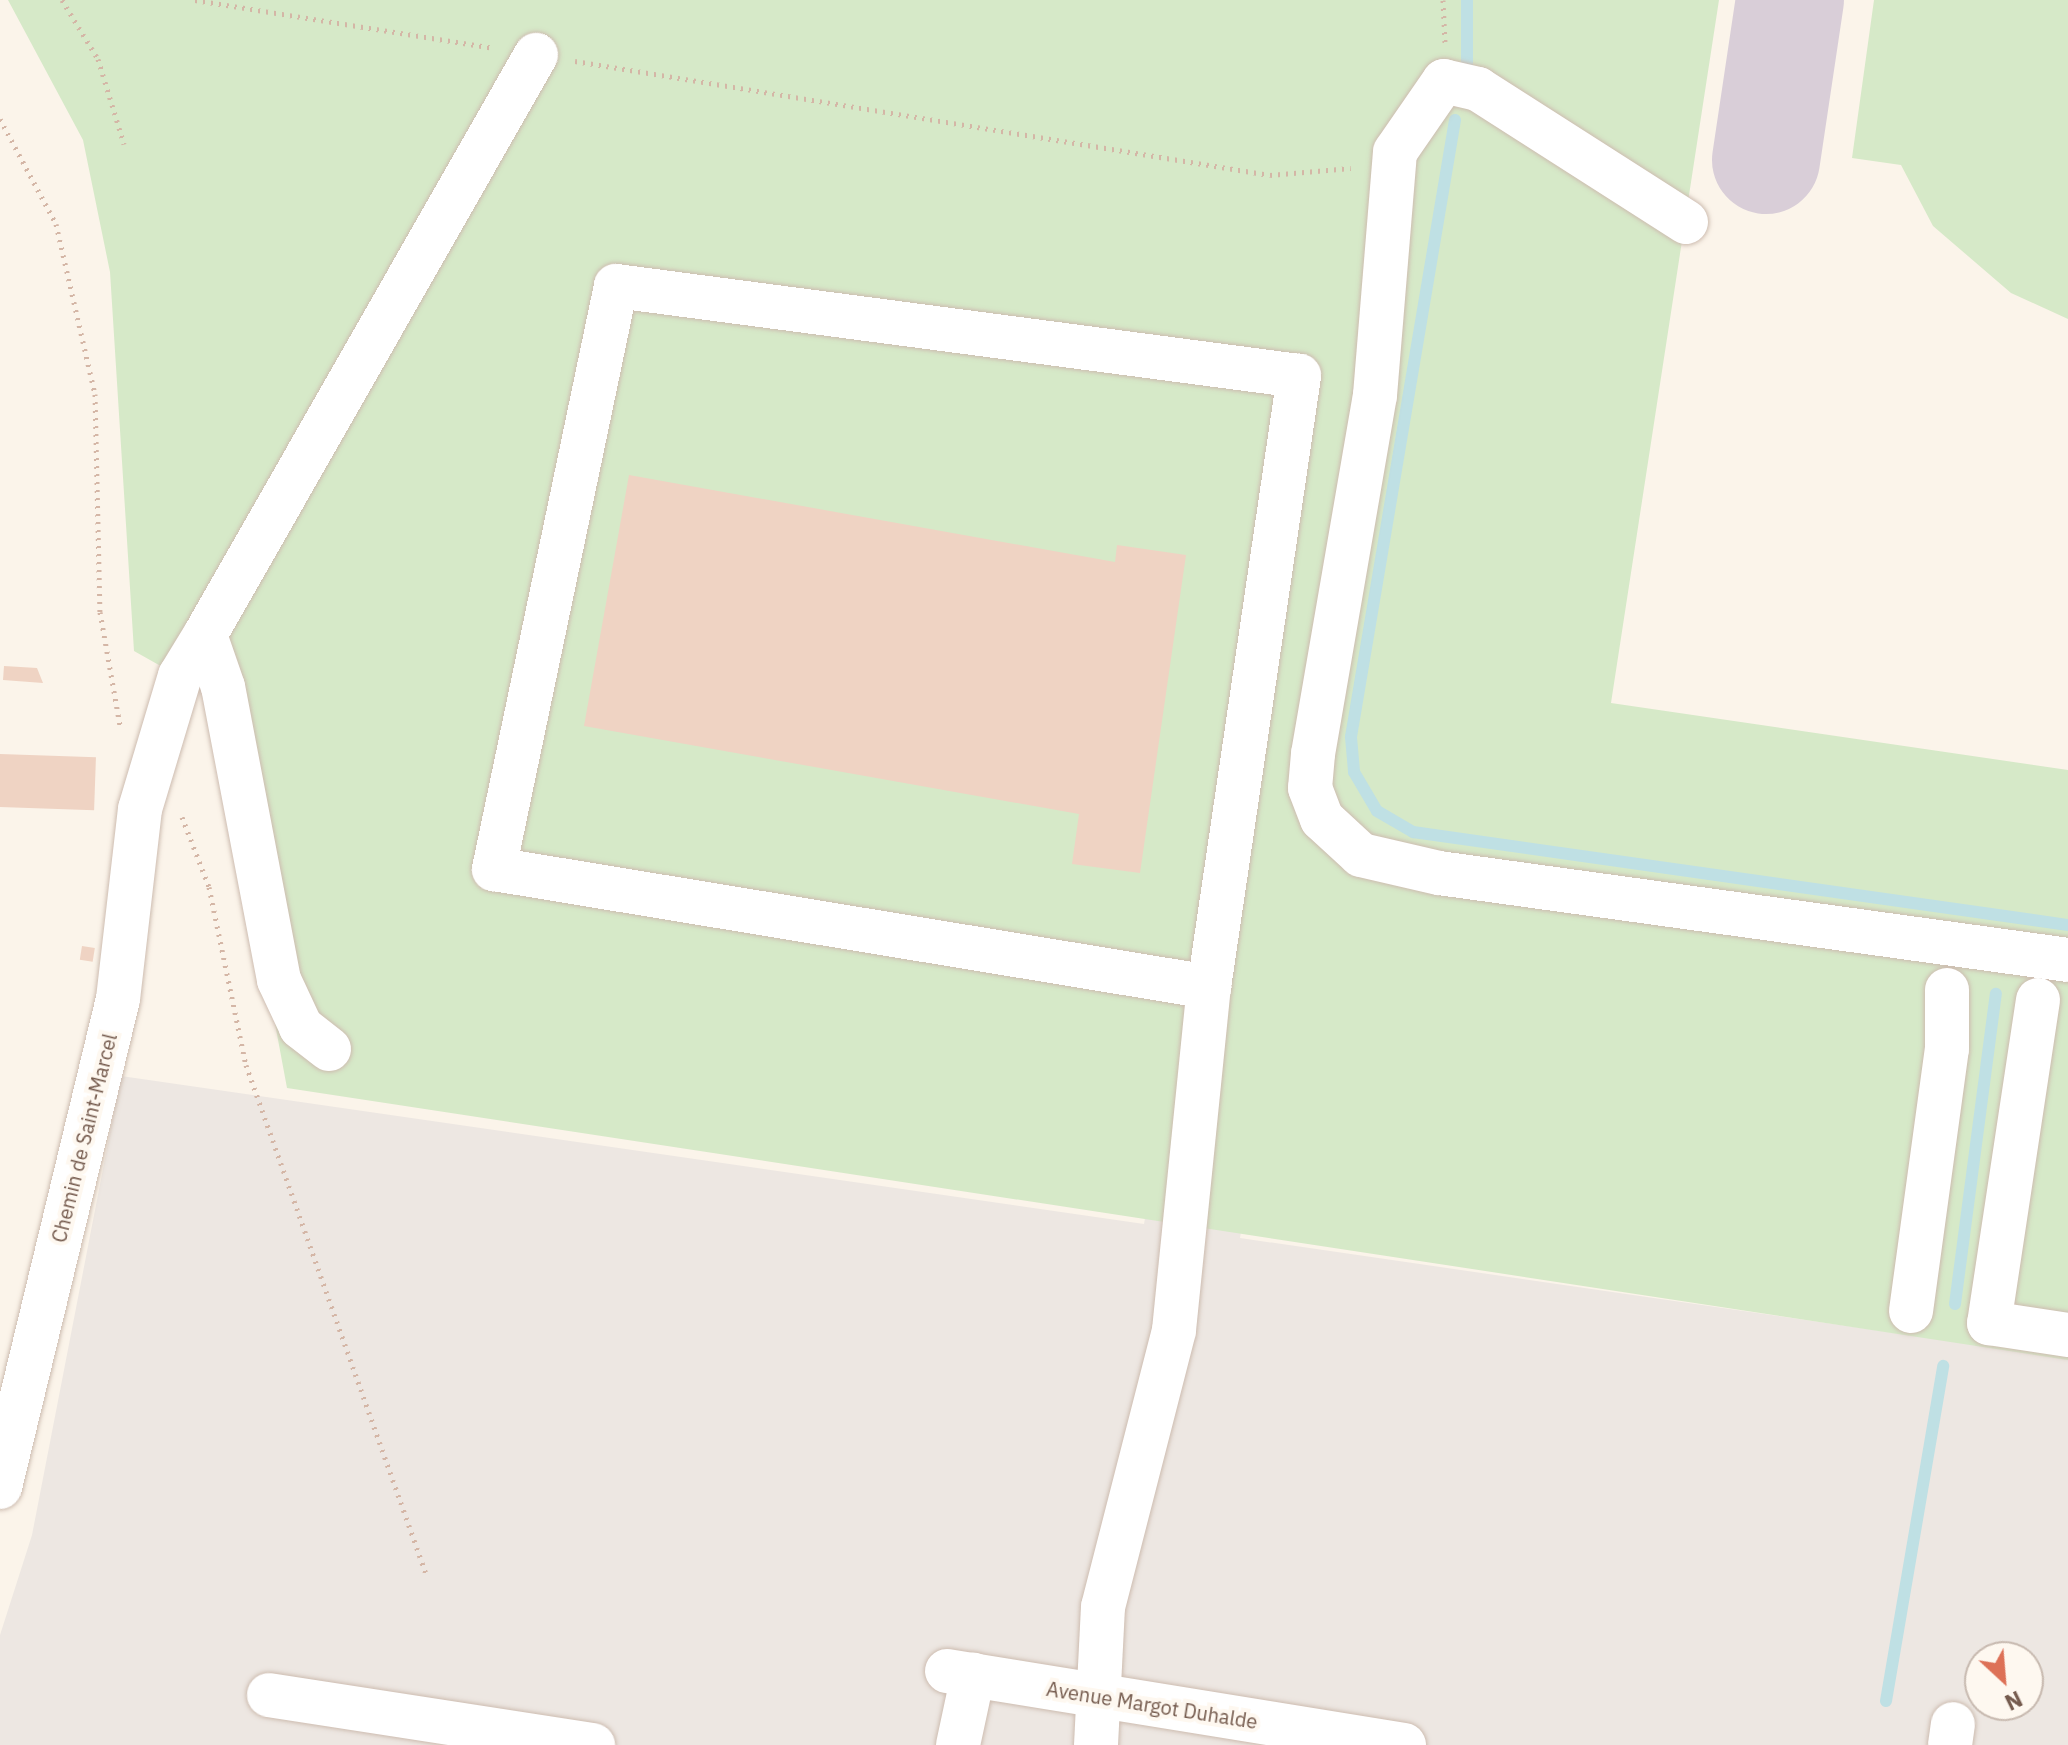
<!DOCTYPE html>
<html>
<head>
<meta charset="utf-8">
<style>
  body { margin:0 }
  #map { position:relative; width:2068px; height:1745px; overflow:hidden; background:#fbf4ea; font-family:"IBM Plex Sans",sans-serif }
  div>[style] { position:absolute }
  [style*='--x'] { left:calc(var(--x)*1px); top:calc(var(--y)*1px); width:calc(var(--w)*1px); rotate:calc(var(--a)*1deg) }
  .industrial>* { inset:0; background:#ede7e2 }
  .green>* { inset:0; background:#d6e9c8 }
  .stream>* { height:12px; margin:-6px; padding:0 6px; transform-origin:6px; border-radius:6px; background:#bfe0e4 }
  .taxiway>* { height:108px; margin:-54px; padding:0 54px; transform-origin:54px; border-radius:54px; background:#d9ced8 }
  .building>* { inset:0; background:#efd3c3; transform-origin:0 0 }
  .path>* { height:5px; margin-top:-2.5px; transform-origin:0; background:repeating-linear-gradient(90deg,#d4b6a6 0 2px,transparent 0 8px) }
  .roads { filter:drop-shadow(0 0 2px #cdbcb0) drop-shadow(0 0 2px #cdbcb0) }
  .minor>* { height:44px; margin:-22px; padding:0 22px; transform-origin:22px; border-radius:22px; background:#fff }
  span { translate:-50% -50%; white-space:nowrap; text-align:center; line-height:1.15; -webkit-text-stroke:8px #fef8f0; paint-order:stroke }
  .street-label { font-size:20px; color:#755b4e }
  .north { position:absolute; left:1964px; top:1641px; width:80px; height:80px; box-sizing:border-box; background:#fef8f0; border:2px solid #c7b9af; border-radius:50%; rotate:154deg; font-size:22px; font-weight:700; line-height:32px; text-align:center; color:#755b4e }
  .north::after { content:''; display:block; margin:auto; width:28px; height:36px; background:#dd7157; clip-path:polygon(50% 0,100% 100%,50% 72%,0 100%) }
</style>
</head>
<body>
<div id="map">
  <div class="industrial">
    <div style="clip-path:polygon(evenodd,1380px 328px,1240px 1238px,2068px 1358px,2068px 1745px,0 1745px,0 1635px,32px 1535px,121px 1076px,1144px 1224px,1156px 1150px,1380px 328px,1980px 1657px,2028px 1657px,2028px 1705px,1980px 1705px,1980px 1657px)"></div>
  </div>
  <div class="green">
    <div style="clip-path:polygon(8px 0,1719px 0,1611px 703px,2068px 770px,2068px 1360px,287px 1088px,214px 696px,134px 651px,110px 272px,83px 140px)"></div>
    <div style="clip-path:polygon(1874px 0,2068px 0,2068px 319px,2011px 293px,1933px 226px,1901px 165px,1852px 158px)"></div>
  </div>
  <div class="stream">
    <div style="--x:1467;--y:0;--w:64;--a:90"></div>
    <div style="--x:1455;--y:120;--w:626;--a:99.57"></div>
    <div style="--x:1351;--y:737;--w:35;--a:85"></div>
    <div style="--x:1354;--y:772;--w:45;--a:59.5"></div>
    <div style="--x:1377;--y:811;--w:42;--a:30.3"></div>
    <div style="--x:1413;--y:832;--w:662;--a:8.08"></div>
    <div style="--x:1955;--y:1304;--w:313;--a:-82.5"></div>
    <div style="--x:1886;--y:1701;--w:340;--a:-80.3"></div>
  </div>
  <div class="taxiway">
    <div style="--x:1766;--y:160;--w:162;--a:-81.5"></div>
  </div>
  <div class="building">
    <div style="clip-path:polygon(629px 475px,1115px 562px,1117px 545px,1186px 555px,1140px 873px,1072px 864px,1079px 814px,584px 726px)"></div>
    <div style="clip-path:polygon(4px 666px,37px 668px,43px 683px,3px 680px)"></div>
    <div style="left:0;top:754px;width:96px;height:53px;rotate:2deg"></div>
    <div style="left:82px;top:946px;width:13px;height:14px;rotate:9deg"></div>
  </div>
  <div class="path">
    <div style="--x:62;--y:0;--w:69;--a:58.6"></div>
    <div style="--x:98;--y:59;--w:89;--a:73"></div>
    <div style="--x:195;--y:0;--w:303;--a:9.1"></div>
    <div style="--x:1443;--y:0;--w:43;--a:87.3"></div>
    <div style="--x:575;--y:61;--w:704;--a:9.32"></div>
    <div style="--x:1270;--y:175;--w:81;--a:-4.9"></div>
    <div style="--x:0;--y:119;--w:119;--a:61.9"></div>
    <div style="--x:56;--y:224;--w:174;--a:77.1"></div>
    <div style="--x:95;--y:394;--w:218;--a:88.7"></div>
    <div style="--x:100;--y:612;--w:116;--a:80"></div>
    <div style="--x:182;--y:817;--w:75;--a:68.9"></div>
    <div style="--x:209;--y:887;--w:182;--a:78.3"></div>
    <div style="--x:246;--y:1065;--w:540;--a:70.52"></div>
  </div>
  <div class="roads">
    <div class="minor">
      <div style="--x:1686;--y:222;--w:247;--a:-147.4"></div>
      <div style="--x:1478;--y:89;--w:35;--a:-167"></div>
      <div style="--x:1444;--y:81;--w:86;--a:124.6"></div>
      <div style="--x:1395;--y:152;--w:244;--a:94.7"></div>
      <div style="--x:1375;--y:395;--w:364;--a:99.8"></div>
      <div style="--x:1313;--y:754;--w:34;--a:95"></div>
      <div style="--x:1310;--y:788;--w:33;--a:69"></div>
      <div style="--x:1322;--y:819;--w:53;--a:42.7"></div>
      <div style="--x:1361;--y:855;--w:80;--a:13"></div>
      <div style="--x:1439;--y:873;--w:635;--a:7.87"></div>
      <div style="--x:2038;--y:1000;--w:327;--a:98.6"></div>
      <div style="--x:1989;--y:1323;--w:80;--a:8.6"></div>
      <div style="--x:329;--y:1049;--w:36;--a:-142"></div>
      <div style="--x:301;--y:1027;--w:52;--a:-115.1"></div>
      <div style="--x:279;--y:980;--w:298;--a:-100.8"></div>
      <div style="--x:223;--y:687;--w:55;--a:-109.1"></div>
      <div style="--x:205;--y:635;--w:668;--a:-60.29"></div>
      <div style="--x:1911;--y:1311;--w:264;--a:-82.2"></div>
      <div style="--x:1947;--y:1049;--w:59;--a:-90"></div>
      <div style="--x:0;--y:1487;--w:502;--a:-76.41"></div>
      <div style="--x:118;--y:999;--w:191;--a:-83.4"></div>
      <div style="--x:140;--y:809;--w:139;--a:-73.3"></div>
      <div style="--x:180;--y:676;--w:48;--a:-58.6"></div>
      <div style="--x:947;--y:1671;--w:463;--a:9.2"></div>
      <div style="--x:269;--y:1695;--w:328;--a:8.8"></div>
      <div style="--x:958;--y:1745;--w:72;--a:-77.9"></div>
      <div style="--x:1096;--y:1745;--w:138;--a:-87.1"></div>
      <div style="--x:1103;--y:1607;--w:286;--a:-75.6"></div>
      <div style="--x:1174;--y:1330;--w:345;--a:-84.2"></div>
      <div style="--x:1209;--y:987;--w:618;--a:-81.62"></div>
      <div style="--x:1299;--y:376;--w:689;--a:-172.49"></div>
      <div style="--x:616;--y:286;--w:596;--a:101.82"></div>
      <div style="--x:494;--y:869;--w:725;--a:9.37"></div>
      <div style="--x:1950;--y:1745;--w:21;--a:-82"></div>
    </div>
  </div>
  <div class="street-label">
    <span style="left:84px;top:1138px;rotate:-76deg">Chemin de Saint-Marcel</span>
    <span style="left:1152px;top:1705px;rotate:9deg">Avenue Margot Duhalde</span>
  </div>
  <div class="north">N</div>
</div>
</body>
</html>
